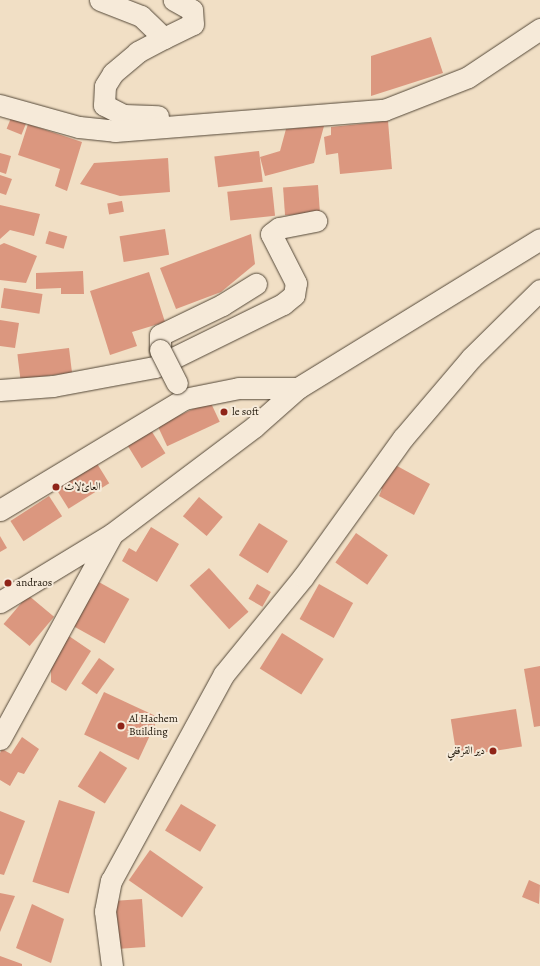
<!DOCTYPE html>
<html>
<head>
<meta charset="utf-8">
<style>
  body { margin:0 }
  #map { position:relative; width:540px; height:966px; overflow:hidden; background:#f1dfc5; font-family:Alegreya,Amiri,serif }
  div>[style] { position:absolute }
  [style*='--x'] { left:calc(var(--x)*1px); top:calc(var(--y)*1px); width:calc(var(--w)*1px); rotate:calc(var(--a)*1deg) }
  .building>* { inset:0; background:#db977f; transform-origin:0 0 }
  .roads { filter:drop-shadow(0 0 1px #544838) drop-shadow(0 0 1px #544838) }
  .minor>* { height:21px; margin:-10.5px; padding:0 10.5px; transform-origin:10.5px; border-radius:10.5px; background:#f6ead9 }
  .bridges { filter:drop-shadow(0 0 1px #544838) drop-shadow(0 0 1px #544838) }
  .minor-bridge>* { height:21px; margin:-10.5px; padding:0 10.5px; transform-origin:10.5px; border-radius:10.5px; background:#f6ead9 }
  .dots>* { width:11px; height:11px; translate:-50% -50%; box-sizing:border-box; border:2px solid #f6ead9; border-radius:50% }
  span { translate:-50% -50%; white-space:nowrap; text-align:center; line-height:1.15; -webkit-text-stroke:4px #f6ead9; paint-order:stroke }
  .poi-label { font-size:11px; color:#1f1609 }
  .left { translate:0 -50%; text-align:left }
  .right { translate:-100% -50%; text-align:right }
</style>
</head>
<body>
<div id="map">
  <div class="building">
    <div style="clip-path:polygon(431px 37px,443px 73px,371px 96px,371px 56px)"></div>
    <div style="left:13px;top:113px;width:16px;height:17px;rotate:22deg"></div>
    <div style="clip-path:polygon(388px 121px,392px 169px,340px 174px,338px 153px,326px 155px,324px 137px,331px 135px,331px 127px)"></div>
    <div style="clip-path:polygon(28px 124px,82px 142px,67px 191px,55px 186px,60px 169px,18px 155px)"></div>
    <div style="clip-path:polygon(324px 126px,314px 163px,265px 176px,260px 157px,280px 151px,286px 129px)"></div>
    <div style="left:259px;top:151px;width:31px;height:45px;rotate:83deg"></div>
    <div style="clip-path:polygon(0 153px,11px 156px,6px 174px,0 172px)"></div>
    <div style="clip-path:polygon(168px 158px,170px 192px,120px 196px,80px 184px,94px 163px)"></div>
    <div style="clip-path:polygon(0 175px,12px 179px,6px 195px,0 193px)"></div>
    <div style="left:318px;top:185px;width:28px;height:35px;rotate:86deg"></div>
    <div style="left:272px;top:187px;width:29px;height:45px;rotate:84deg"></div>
    <div style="left:122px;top:201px;width:11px;height:15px;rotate:80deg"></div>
    <div style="clip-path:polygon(0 205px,40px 214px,34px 236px,10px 230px,0 239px)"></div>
    <div style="left:165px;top:229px;width:26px;height:46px;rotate:81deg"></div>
    <div style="left:49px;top:231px;width:19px;height:13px;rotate:16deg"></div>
    <div style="clip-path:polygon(251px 234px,255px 264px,221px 292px,176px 309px,160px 268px)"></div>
    <div style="clip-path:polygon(4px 243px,37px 256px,26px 283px,0 280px,0 245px)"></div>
    <div style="clip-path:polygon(83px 271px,84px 294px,61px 294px,61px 288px,36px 289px,36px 273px)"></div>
    <div style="clip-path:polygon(149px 272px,165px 322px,132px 332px,137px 346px,110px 355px,90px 291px)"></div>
    <div style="left:4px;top:288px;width:39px;height:20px;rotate:9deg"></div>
    <div style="clip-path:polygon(0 320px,19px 323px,15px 348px,0 346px)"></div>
    <div style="left:69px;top:348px;width:25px;height:52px;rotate:83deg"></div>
    <div style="left:210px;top:401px;width:23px;height:58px;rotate:65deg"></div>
    <div style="left:149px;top:427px;width:31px;height:28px;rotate:58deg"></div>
    <div style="clip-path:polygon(388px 461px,430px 484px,414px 515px,379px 496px,382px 489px,375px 485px)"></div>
    <div style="left:96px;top:462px;width:25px;height:48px;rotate:58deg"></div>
    <div style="left:49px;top:496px;width:24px;height:46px;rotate:57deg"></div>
    <div style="left:199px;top:497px;width:31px;height:25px;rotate:40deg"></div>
    <div style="left:259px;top:523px;width:34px;height:38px;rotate:32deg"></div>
    <div style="clip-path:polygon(151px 527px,179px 544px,157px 582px,122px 561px,129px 548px,136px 552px)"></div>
    <div style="left:356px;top:533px;width:39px;height:36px;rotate:35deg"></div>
    <div style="clip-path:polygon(0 536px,7px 548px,0 552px)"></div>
    <div style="left:209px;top:568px;width:59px;height:26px;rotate:48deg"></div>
    <div style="left:97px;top:581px;width:37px;height:51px;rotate:29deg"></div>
    <div style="left:257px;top:584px;width:16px;height:17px;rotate:30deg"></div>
    <div style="left:319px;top:584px;width:39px;height:40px;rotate:29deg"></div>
    <div style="left:28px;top:595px;width:34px;height:38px;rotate:40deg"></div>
    <div style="left:282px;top:633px;width:49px;height:42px;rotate:32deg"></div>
    <div style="clip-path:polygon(66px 634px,91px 651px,66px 691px,51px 682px,51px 667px)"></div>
    <div style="left:99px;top:658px;width:19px;height:31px;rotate:35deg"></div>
    <div style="clip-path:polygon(540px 666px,540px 726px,534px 727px,524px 669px)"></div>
    <div style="left:104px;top:692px;width:60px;height:47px;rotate:25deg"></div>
    <div style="left:516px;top:709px;width:38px;height:66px;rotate:81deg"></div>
    <div style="clip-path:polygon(22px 737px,39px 749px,24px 774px,18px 772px,10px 786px,0 780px,0 753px,2px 749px,11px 754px)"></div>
    <div style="left:100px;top:751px;width:32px;height:42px;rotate:32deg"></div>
    <div style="left:59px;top:800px;width:38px;height:86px;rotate:18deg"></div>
    <div style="left:181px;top:804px;width:41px;height:31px;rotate:31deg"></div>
    <div style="clip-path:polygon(0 811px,25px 821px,4px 875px,0 874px)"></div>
    <div style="left:150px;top:850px;width:65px;height:37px;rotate:35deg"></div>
    <div style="clip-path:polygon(529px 880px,540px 885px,539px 904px,522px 897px)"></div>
    <div style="clip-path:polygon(0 893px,15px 896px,0 932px)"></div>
    <div style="left:142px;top:899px;width:48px;height:29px;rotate:86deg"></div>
    <div style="clip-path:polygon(32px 904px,64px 919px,51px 963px,16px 948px)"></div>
    <div style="clip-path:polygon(0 956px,22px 964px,22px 966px,0 966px)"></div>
  </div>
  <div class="roads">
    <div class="minor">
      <div style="--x:100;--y:0;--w:44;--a:21.3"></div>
      <div style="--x:141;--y:16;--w:32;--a:44"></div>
      <div style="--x:164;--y:38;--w:30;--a:152"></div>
      <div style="--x:138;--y:52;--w:33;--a:140"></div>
      <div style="--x:113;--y:73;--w:15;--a:122"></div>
      <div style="--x:105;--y:86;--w:19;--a:93"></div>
      <div style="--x:104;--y:105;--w:22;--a:27"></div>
      <div style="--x:124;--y:115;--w:34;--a:2"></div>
      <div style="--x:164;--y:38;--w:32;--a:-26"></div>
      <div style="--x:193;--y:24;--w:14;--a:-94"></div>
      <div style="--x:192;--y:10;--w:21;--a:-151"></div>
      <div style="--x:0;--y:105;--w:82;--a:15.6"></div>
      <div style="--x:79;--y:127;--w:36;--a:6"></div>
      <div style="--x:115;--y:131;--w:270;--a:-4.5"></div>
      <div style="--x:384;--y:110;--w:90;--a:-21.4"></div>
      <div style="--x:468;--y:77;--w:87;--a:-33.7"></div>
      <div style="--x:160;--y:350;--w:15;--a:-90"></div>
      <div style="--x:160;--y:335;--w:69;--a:-25.8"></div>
      <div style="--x:222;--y:305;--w:40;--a:-32"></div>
      <div style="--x:0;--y:390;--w:53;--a:-4.3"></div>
      <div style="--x:53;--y:386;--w:104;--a:-10.6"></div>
      <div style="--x:155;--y:367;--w:143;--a:-26.2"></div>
      <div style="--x:283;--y:304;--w:14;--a:-39"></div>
      <div style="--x:294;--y:295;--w:12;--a:-81"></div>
      <div style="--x:296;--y:283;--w:55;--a:-117"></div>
      <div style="--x:271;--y:234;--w:10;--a:-37"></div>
      <div style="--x:279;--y:228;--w:38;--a:-11"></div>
      <div style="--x:0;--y:510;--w:215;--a:-31.1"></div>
      <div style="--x:184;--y:399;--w:56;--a:-11.3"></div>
      <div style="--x:239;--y:388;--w:59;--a:0"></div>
      <div style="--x:0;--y:602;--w:131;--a:-31.3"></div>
      <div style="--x:112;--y:534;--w:178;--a:-37"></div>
      <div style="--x:254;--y:427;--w:59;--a:-41.6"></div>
      <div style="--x:298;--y:388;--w:284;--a:-31.6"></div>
      <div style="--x:0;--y:739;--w:231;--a:-61.3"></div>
      <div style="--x:112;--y:966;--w:55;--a:-97.3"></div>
      <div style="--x:105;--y:911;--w:31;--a:-79"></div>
      <div style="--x:111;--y:881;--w:236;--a:-61.4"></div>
      <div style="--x:224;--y:674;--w:125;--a:-50.8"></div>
      <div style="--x:303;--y:577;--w:171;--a:-54.3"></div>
      <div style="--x:403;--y:438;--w:105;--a:-49.6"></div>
      <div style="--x:471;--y:358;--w:97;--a:-44.6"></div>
    </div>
  </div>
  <div class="bridges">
    <div class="minor-bridge">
      <div style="--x:160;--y:350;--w:37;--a:63"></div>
    </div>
  </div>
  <div class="dots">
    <div style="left:224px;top:412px;background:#8f2418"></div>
    <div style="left:56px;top:487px;background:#8f2418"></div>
    <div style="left:8px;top:583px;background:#8f2418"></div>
    <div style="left:121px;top:726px;background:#8f2418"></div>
    <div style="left:493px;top:751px;background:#8f2418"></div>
  </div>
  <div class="poi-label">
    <span class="left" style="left:232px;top:412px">le soft</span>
    <span class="left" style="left:64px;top:487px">العائﻻت</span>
    <span class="left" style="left:16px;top:583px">andraos</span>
    <span class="left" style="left:129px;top:726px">Al Hachem<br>Building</span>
    <span class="right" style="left:485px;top:751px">دير القرقفي</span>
  </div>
</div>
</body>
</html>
